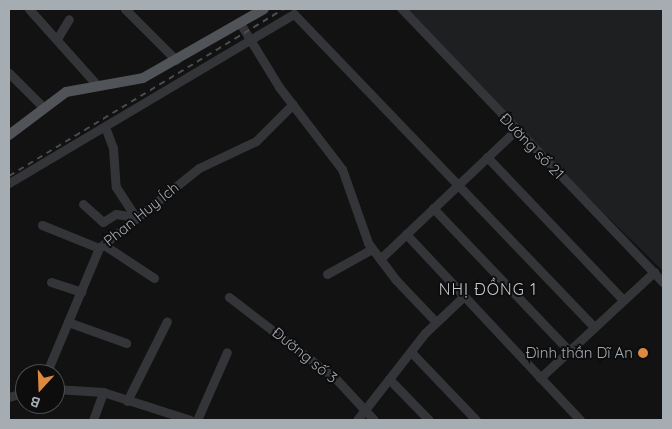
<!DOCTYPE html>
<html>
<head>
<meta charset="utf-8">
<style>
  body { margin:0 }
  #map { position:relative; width:672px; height:429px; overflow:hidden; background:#121213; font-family:Quicksand,sans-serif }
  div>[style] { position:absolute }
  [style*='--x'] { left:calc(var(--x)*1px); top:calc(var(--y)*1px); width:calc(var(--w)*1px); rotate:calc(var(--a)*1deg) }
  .built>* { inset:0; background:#1e1f20 }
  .minor>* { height:9px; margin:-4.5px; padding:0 4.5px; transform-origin:4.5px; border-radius:4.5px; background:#343538 }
  .major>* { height:10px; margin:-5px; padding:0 5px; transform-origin:5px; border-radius:5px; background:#505357 }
  .rail>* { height:2px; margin-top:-1px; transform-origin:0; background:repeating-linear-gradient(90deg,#4b4d51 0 6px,transparent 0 11px) }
  .dots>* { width:14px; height:14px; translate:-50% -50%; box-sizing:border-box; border:2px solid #0d0d0e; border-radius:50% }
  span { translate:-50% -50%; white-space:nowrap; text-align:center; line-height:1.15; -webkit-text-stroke:4px #0d0d0e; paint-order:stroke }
  .street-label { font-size:15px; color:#a5acb2 }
  .poi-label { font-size:15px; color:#a5acb2 }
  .right { translate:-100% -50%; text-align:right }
  .neighbourhood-label { font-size:16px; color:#c5cacf; letter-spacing:1px }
  .frame { position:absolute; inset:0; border:10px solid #a5acb2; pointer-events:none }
  .north { position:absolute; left:15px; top:364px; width:50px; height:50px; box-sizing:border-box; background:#0d0d0e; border:1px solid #4a4d50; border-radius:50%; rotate:200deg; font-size:14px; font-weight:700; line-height:20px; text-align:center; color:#a5acb2 }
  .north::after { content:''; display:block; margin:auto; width:18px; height:22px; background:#de8940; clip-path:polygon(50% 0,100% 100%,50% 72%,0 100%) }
</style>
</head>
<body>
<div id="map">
  <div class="built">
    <div style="clip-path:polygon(395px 9px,663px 9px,663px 271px)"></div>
  </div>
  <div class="minor">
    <div style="--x:29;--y:9;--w:101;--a:48.2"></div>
    <div style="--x:125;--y:9;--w:72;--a:45"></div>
    <div style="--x:402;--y:9;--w:378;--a:46.3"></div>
    <div style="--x:240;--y:23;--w:75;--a:58.6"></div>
    <div style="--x:279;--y:87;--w:103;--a:52.5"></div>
    <div style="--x:342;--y:169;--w:78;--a:70.6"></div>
    <div style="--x:368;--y:243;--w:46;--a:52.9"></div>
    <div style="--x:396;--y:280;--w:58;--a:46.4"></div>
    <div style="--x:57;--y:39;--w:23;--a:-59"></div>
    <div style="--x:9;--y:73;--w:48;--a:45"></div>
    <div style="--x:105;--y:127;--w:22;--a:69"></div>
    <div style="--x:113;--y:148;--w:39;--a:86"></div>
    <div style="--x:116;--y:187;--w:37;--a:57"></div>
    <div style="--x:487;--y:157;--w:197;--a:46.4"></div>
    <div style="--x:9;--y:183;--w:331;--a:-30.7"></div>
    <div style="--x:294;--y:14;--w:432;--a:46.2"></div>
    <div style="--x:83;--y:204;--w:27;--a:42"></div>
    <div style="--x:103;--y:222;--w:15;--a:-32"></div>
    <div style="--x:116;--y:214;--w:20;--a:9"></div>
    <div style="--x:433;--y:208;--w:196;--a:46.4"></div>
    <div style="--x:42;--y:225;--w:61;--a:22"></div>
    <div style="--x:406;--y:234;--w:255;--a:46.9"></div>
    <div style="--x:104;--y:245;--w:60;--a:33.4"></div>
    <div style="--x:380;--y:259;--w:187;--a:-43.5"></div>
    <div style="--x:327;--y:274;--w:51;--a:-29.1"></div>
    <div style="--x:51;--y:282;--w:32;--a:18"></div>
    <div style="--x:229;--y:297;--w:136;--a:37.5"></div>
    <div style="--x:337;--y:380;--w:54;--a:47.2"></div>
    <div style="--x:68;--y:322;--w:62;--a:19.9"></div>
    <div style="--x:411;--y:352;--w:94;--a:46.3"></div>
    <div style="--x:46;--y:374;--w:137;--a:-67.2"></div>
    <div style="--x:99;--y:248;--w:128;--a:-38.7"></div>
    <div style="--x:199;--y:168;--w:63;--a:-25.3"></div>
    <div style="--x:256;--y:141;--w:52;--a:-45"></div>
    <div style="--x:540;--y:378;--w:156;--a:-42.9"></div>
    <div style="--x:389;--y:379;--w:57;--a:45.7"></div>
    <div style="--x:55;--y:389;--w:48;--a:3.6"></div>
    <div style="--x:103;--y:392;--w:91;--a:17.8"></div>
    <div style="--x:9;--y:397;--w:17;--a:-17"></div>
    <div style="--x:127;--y:401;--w:89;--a:-63.4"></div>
    <div style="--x:93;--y:420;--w:30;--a:-70"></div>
    <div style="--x:197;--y:420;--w:74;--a:-66.2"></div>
    <div style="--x:357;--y:420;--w:110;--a:-52"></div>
    <div style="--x:425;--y:333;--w:52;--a:-43.5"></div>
  </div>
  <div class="major">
    <div style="--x:9;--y:135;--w:71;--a:-37"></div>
    <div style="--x:66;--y:92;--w:78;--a:-10.3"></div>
    <div style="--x:143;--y:78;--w:139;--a:-29.7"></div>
  </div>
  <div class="rail">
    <div style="--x:9;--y:176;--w:322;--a:-31.3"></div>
  </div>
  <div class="dots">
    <div style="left:643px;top:353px;background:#de8940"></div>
  </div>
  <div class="street-label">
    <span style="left:532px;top:146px;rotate:46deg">Đường số 21</span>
    <span style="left:141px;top:214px;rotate:-39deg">Phan Huy Ích</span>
    <span style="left:305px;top:355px;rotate:39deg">Đường số 3</span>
  </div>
  <div class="poi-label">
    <span class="right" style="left:633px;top:353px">Đình thần Dĩ An</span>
  </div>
  <div class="neighbourhood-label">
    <span style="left:488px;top:289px">NHỊ ĐỒNG 1</span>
  </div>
  <div class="frame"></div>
  <div class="north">B</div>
</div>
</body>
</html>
